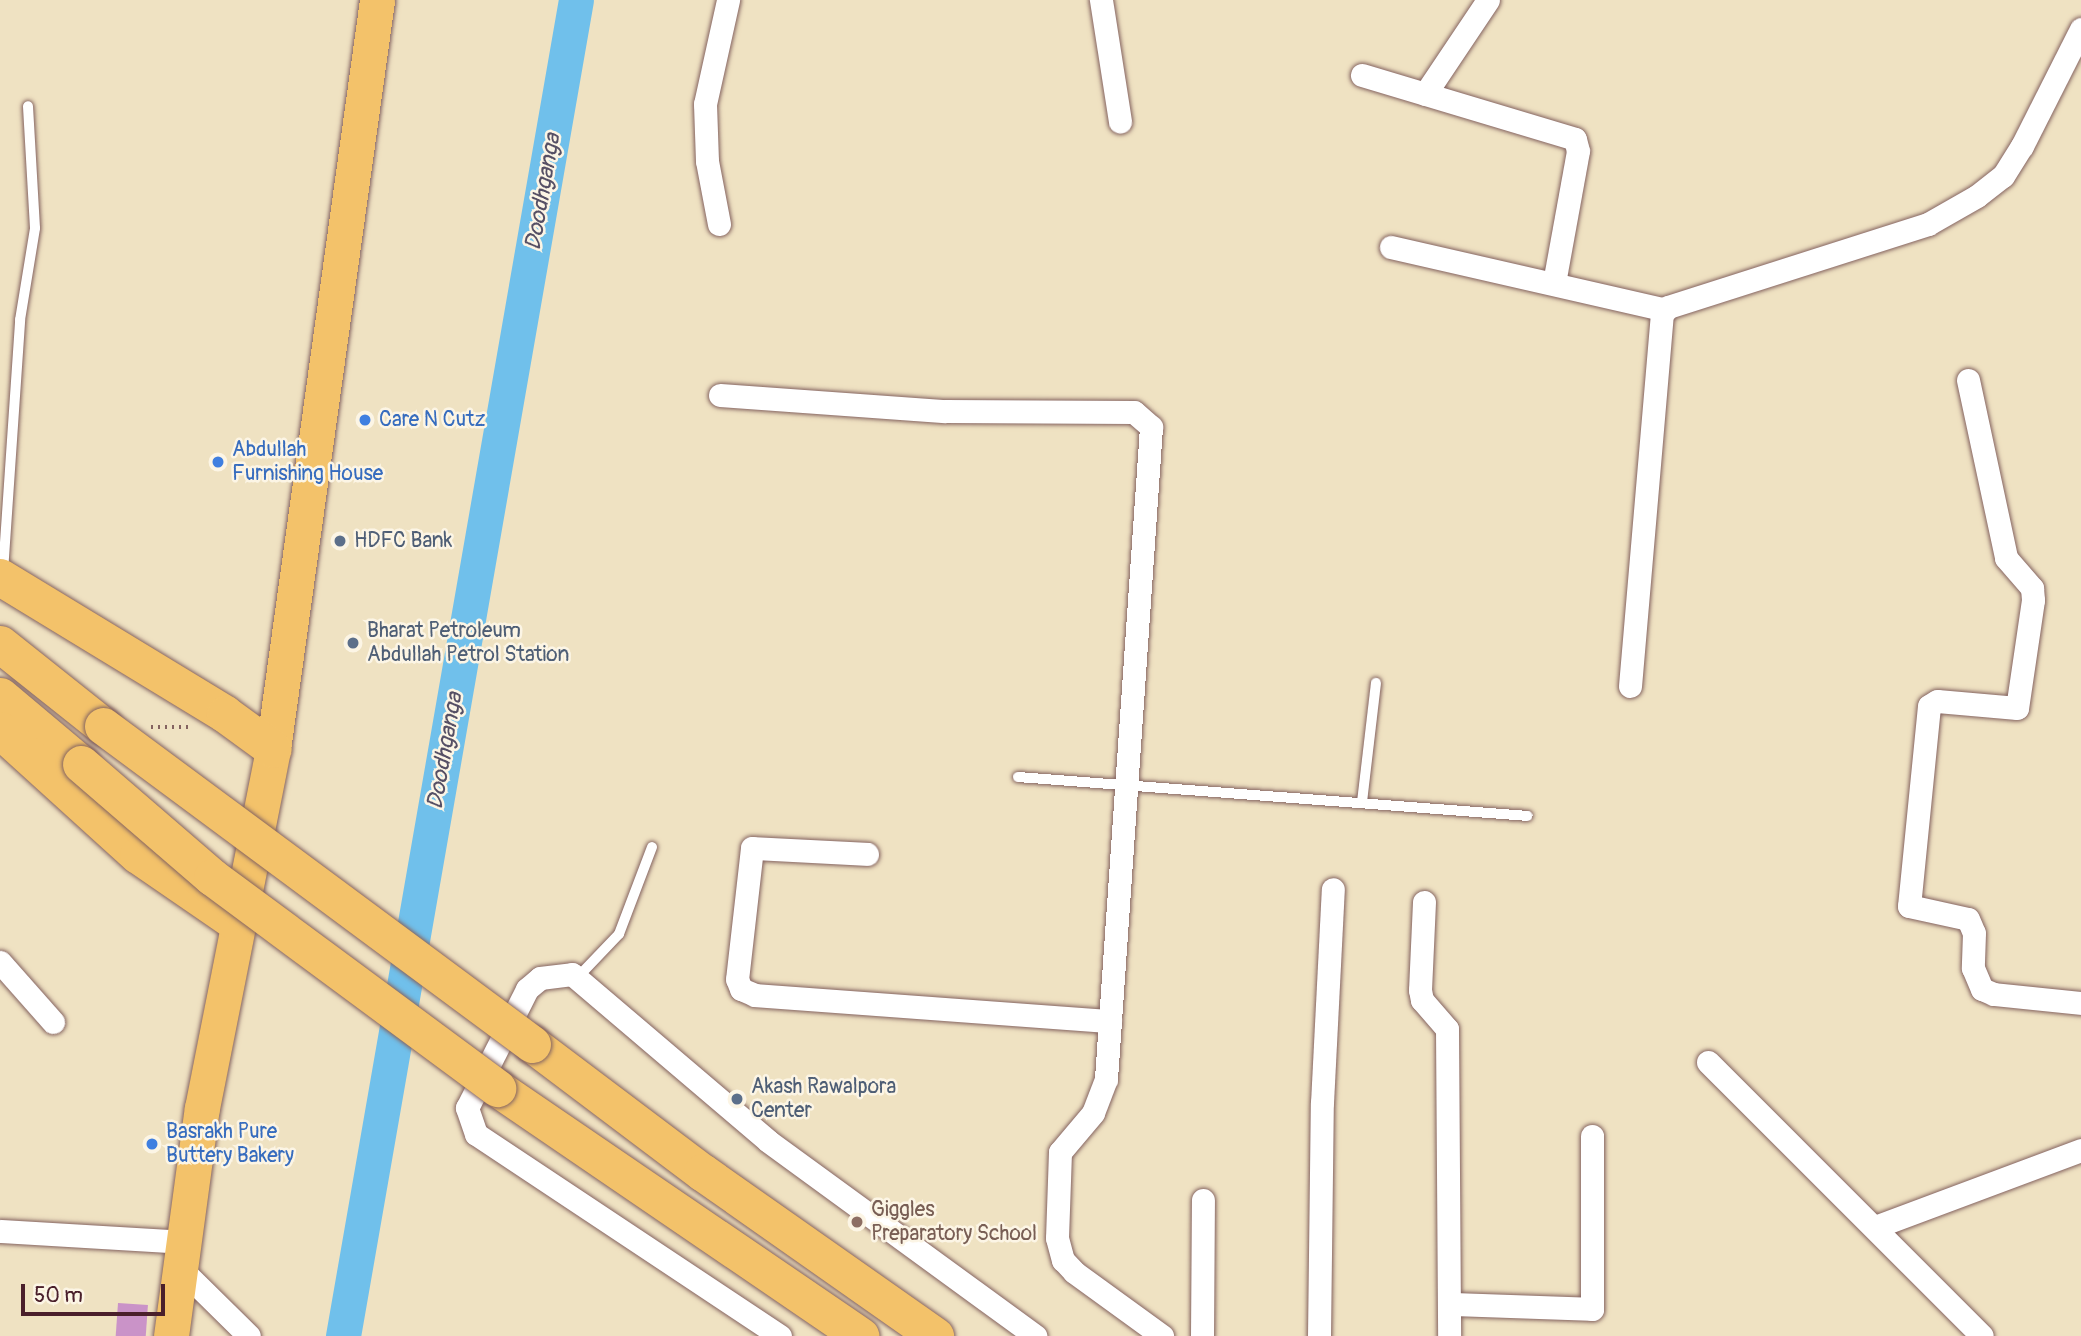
<!DOCTYPE html>
<html>
<head>
<meta charset="utf-8">
<style>
  body { margin:0 }
  #map { position:relative; width:2081px; height:1336px; overflow:hidden; background:#efe2c2; font-family:Pangolin,sans-serif }
  div>[style] { position:absolute }
  [style*='--x'] { left:calc(var(--x)*1px); top:calc(var(--y)*1px); width:calc(var(--w)*1px); rotate:calc(var(--a)*1deg) }
  .river>* { height:35px; margin:-17.5px; padding:0 17.5px; transform-origin:17.5px; border-radius:17.5px; background:#70c0eb }
  .building>* { inset:0; background:#ca93c8; transform-origin:0 0 }
  .path>* { height:3.5px; margin-top:-1.75px; transform-origin:0; background:repeating-linear-gradient(90deg,#846360 0 2px,transparent 0 7px) }
  .roads { filter:drop-shadow(0 0 2px #846360) drop-shadow(0 0 2px #846360) }
  .service>* { height:10px; margin:-5px; padding:0 5px; transform-origin:5px; border-radius:5px; background:#fff }
  .minor>* { height:23px; margin:-11.5px; padding:0 11.5px; transform-origin:11.5px; border-radius:11.5px; background:#fff }
  .primary>* { height:35px; margin:-17.5px; padding:0 17.5px; transform-origin:17.5px; border-radius:17.5px; background:#f3c26a }
  .trunk>* { height:37px; margin:-18.5px; padding:0 18.5px; transform-origin:18.5px; border-radius:18.5px; background:#f3c26a }
  .bridges { filter:drop-shadow(0 0 2px #846360) drop-shadow(0 0 2px #846360) }
  .trunk-bridge>* { height:37px; margin:-18.5px; padding:0 18.5px; transform-origin:18.5px; border-radius:18.5px; background:#f3c26a }
  .dots>* { width:19px; height:19px; translate:-50% -50%; box-sizing:border-box; border:4px solid #fcf5e5; border-radius:50% }
  span { translate:-50% -50%; white-space:nowrap; text-align:center; line-height:1.15; -webkit-text-stroke:5px #fcf5e5; paint-order:stroke }
  .shop-label { font-size:21px; color:#366cbe }
  .left { translate:0 -50%; text-align:left }
  .service-label { font-size:21px; color:#4e5e75 }
  .education-label { font-size:21px; color:#785e54 }
  .water-label { font-size:23px; color:#554f65; font-style:italic }
  .scale { position:absolute; left:21px; top:1284px; width:144px; height:32px; box-sizing:border-box; border:4px solid #4a1f2b; border-top:0; padding-left:9px; font-size:21px; line-height:24px; white-space:nowrap; color:#4a1f2b; -webkit-text-stroke:5px #fcf5e5; paint-order:stroke }
</style>
</head>
<body>
<div id="map">
  <div class="river">
    <div style="--x:343;--y:1336;--w:1356;--a:-80.11"></div>
  </div>
  <div class="building">
    <div style="left:118px;top:1303px;width:30px;height:33px;rotate:4deg"></div>
  </div>
  <div class="path">
    <div style="--x:151;--y:727;--w:41;--a:0"></div>
  </div>
  <div class="roads">
    <div class="service">
      <div style="--x:3;--y:572;--w:253;--a:-86.1"></div>
      <div style="--x:20;--y:320;--w:93;--a:-80.7"></div>
      <div style="--x:35;--y:228;--w:122;--a:-93.3"></div>
      <div style="--x:1018;--y:777;--w:511;--a:4.37"></div>
      <div style="--x:1362;--y:802;--w:120;--a:-83.3"></div>
      <div style="--x:577;--y:978;--w:61;--a:-46.3"></div>
      <div style="--x:619;--y:934;--w:93;--a:-69.2"></div>
    </div>
    <div class="minor">
      <div style="--x:1101;--y:0;--w:123;--a:81.1"></div>
      <div style="--x:1362;--y:75;--w:222;--a:16.7"></div>
      <div style="--x:1575;--y:139;--w:12;--a:76"></div>
      <div style="--x:1578;--y:151;--w:134;--a:100.3"></div>
      <div style="--x:1425;--y:94;--w:113;--a:-56.2"></div>
      <div style="--x:719;--y:224;--w:64;--a:-100.8"></div>
      <div style="--x:707;--y:161;--w:57;--a:-92"></div>
      <div style="--x:705;--y:104;--w:107;--a:-77.5"></div>
      <div style="--x:1391;--y:247;--w:281;--a:12.9"></div>
      <div style="--x:1968;--y:380;--w:182;--a:77.9"></div>
      <div style="--x:2006;--y:558;--w:40;--a:49"></div>
      <div style="--x:2032;--y:588;--w:12;--a:85"></div>
      <div style="--x:2033;--y:600;--w:109;--a:98.4"></div>
      <div style="--x:2017;--y:708;--w:80;--a:-175"></div>
      <div style="--x:1937;--y:701;--w:9;--a:148"></div>
      <div style="--x:1929;--y:706;--w:201;--a:95.7"></div>
      <div style="--x:1909;--y:906;--w:60;--a:12.4"></div>
      <div style="--x:1968;--y:919;--w:15;--a:67"></div>
      <div style="--x:1974;--y:933;--w:35;--a:92"></div>
      <div style="--x:1973;--y:968;--w:23;--a:67"></div>
      <div style="--x:1982;--y:989;--w:13;--a:23"></div>
      <div style="--x:1994;--y:994;--w:87;--a:5.9"></div>
      <div style="--x:720;--y:395;--w:226;--a:4.1"></div>
      <div style="--x:945;--y:411;--w:189;--a:0.3"></div>
      <div style="--x:1134;--y:412;--w:23;--a:41"></div>
      <div style="--x:1151;--y:427;--w:654;--a:93.95"></div>
      <div style="--x:1106;--y:1079;--w:36;--a:111"></div>
      <div style="--x:1093;--y:1113;--w:51;--a:130.2"></div>
      <div style="--x:1060;--y:1152;--w:86;--a:92"></div>
      <div style="--x:1057;--y:1238;--w:23;--a:75"></div>
      <div style="--x:1063;--y:1260;--w:16;--a:47"></div>
      <div style="--x:1074;--y:1272;--w:109;--a:36"></div>
      <div style="--x:1630;--y:686;--w:373;--a:-85.1"></div>
      <div style="--x:1662;--y:314;--w:9;--a:-49"></div>
      <div style="--x:1668;--y:307;--w:273;--a:-17.7"></div>
      <div style="--x:1928;--y:224;--w:56;--a:-29.7"></div>
      <div style="--x:1977;--y:196;--w:33;--a:-38"></div>
      <div style="--x:2003;--y:176;--w:36;--a:-58"></div>
      <div style="--x:2022;--y:146;--w:131;--a:-63.2"></div>
      <div style="--x:867;--y:854;--w:115;--a:-177"></div>
      <div style="--x:752;--y:848;--w:132;--a:96.5"></div>
      <div style="--x:737;--y:979;--w:11;--a:68"></div>
      <div style="--x:741;--y:989;--w:15;--a:23"></div>
      <div style="--x:755;--y:995;--w:356;--a:4.2"></div>
      <div style="--x:1424;--y:902;--w:88;--a:92.6"></div>
      <div style="--x:1420;--y:990;--w:10;--a:79"></div>
      <div style="--x:1422;--y:1000;--w:38;--a:49"></div>
      <div style="--x:1447;--y:1029;--w:307;--a:89.6"></div>
      <div style="--x:0;--y:962;--w:80;--a:48.5"></div>
      <div style="--x:1708;--y:1062;--w:387;--a:45"></div>
      <div style="--x:1875;--y:1227;--w:220;--a:-20.5"></div>
      <div style="--x:0;--y:1231;--w:183;--a:3.4"></div>
      <div style="--x:179;--y:1267;--w:98;--a:44.6"></div>
      <div style="--x:1450;--y:1304;--w:142;--a:2"></div>
      <div style="--x:1592;--y:1309;--w:173;--a:-90"></div>
      <div style="--x:780;--y:1336;--w:365;--a:-146.4"></div>
      <div style="--x:476;--y:1134;--w:28;--a:-109"></div>
      <div style="--x:467;--y:1108;--w:133;--a:-63.2"></div>
      <div style="--x:527;--y:989;--w:17;--a:-40"></div>
      <div style="--x:540;--y:978;--w:32;--a:-7"></div>
      <div style="--x:572;--y:974;--w:257;--a:40.4"></div>
      <div style="--x:768;--y:1141;--w:331;--a:36.1"></div>
      <div style="--x:1202;--y:1336;--w:136;--a:-89.6"></div>
      <div style="--x:1319;--y:1336;--w:233;--a:-89.3"></div>
      <div style="--x:1322;--y:1103;--w:214;--a:-87.1"></div>
    </div>
    <div class="primary">
      <div style="--x:171;--y:1336;--w:230;--a:-82.3"></div>
      <div style="--x:202;--y:1108;--w:366;--a:-78.8"></div>
      <div style="--x:273;--y:749;--w:756;--a:-82.09"></div>
    </div>
    <div class="trunk">
      <div style="--x:0;--y:577;--w:263;--a:31.3"></div>
      <div style="--x:225;--y:714;--w:59;--a:36.1"></div>
      <div style="--x:0;--y:644;--w:132;--a:38.5"></div>
      <div style="--x:0;--y:696;--w:106;--a:40"></div>
      <div style="--x:0;--y:730;--w:186;--a:42.2"></div>
      <div style="--x:138;--y:855;--w:120;--a:34.5"></div>
      <div style="--x:532;--y:1044;--w:213;--a:37"></div>
      <div style="--x:702;--y:1172;--w:285;--a:35.1"></div>
      <div style="--x:497;--y:1088;--w:440;--a:34.3"></div>
    </div>
  </div>
  <div class="bridges">
    <div class="trunk-bridge">
      <div style="--x:103;--y:726;--w:534;--a:36.55"></div>
      <div style="--x:81;--y:764;--w:173;--a:40.8"></div>
      <div style="--x:212;--y:877;--w:355;--a:36.5"></div>
    </div>
  </div>
  <div class="dots">
    <div style="left:365px;top:420px;background:#3f7fe0"></div>
    <div style="left:218px;top:462px;background:#3f7fe0"></div>
    <div style="left:340px;top:541px;background:#5c6f8a"></div>
    <div style="left:353px;top:643px;background:#5c6f8a"></div>
    <div style="left:737px;top:1099px;background:#5c6f8a"></div>
    <div style="left:152px;top:1144px;background:#3f7fe0"></div>
    <div style="left:857px;top:1222px;background:#8d6e63"></div>
  </div>
  <div class="shop-label">
    <span class="left" style="left:379px;top:420px">Care N Cutz</span>
    <span class="left" style="left:232px;top:462px">Abdullah<br>Furnishing House</span>
    <span class="left" style="left:166px;top:1144px">Basrakh Pure<br>Buttery Bakery</span>
  </div>
  <div class="service-label">
    <span class="left" style="left:354px;top:541px">HDFC Bank</span>
    <span class="left" style="left:367px;top:643px">Bharat Petroleum<br>Abdullah Petrol Station</span>
    <span class="left" style="left:751px;top:1099px">Akash Rawalpora<br>Center</span>
  </div>
  <div class="education-label">
    <span class="left" style="left:871px;top:1222px">Giggles<br>Preparatory School</span>
  </div>
  <div class="water-label">
    <span style="left:543px;top:192px;rotate:-80deg">Doodhganga</span>
    <span style="left:445px;top:751px;rotate:-80deg">Doodhganga</span>
  </div>
  <div class="scale">50 m</div>
</div>
</body>
</html>
